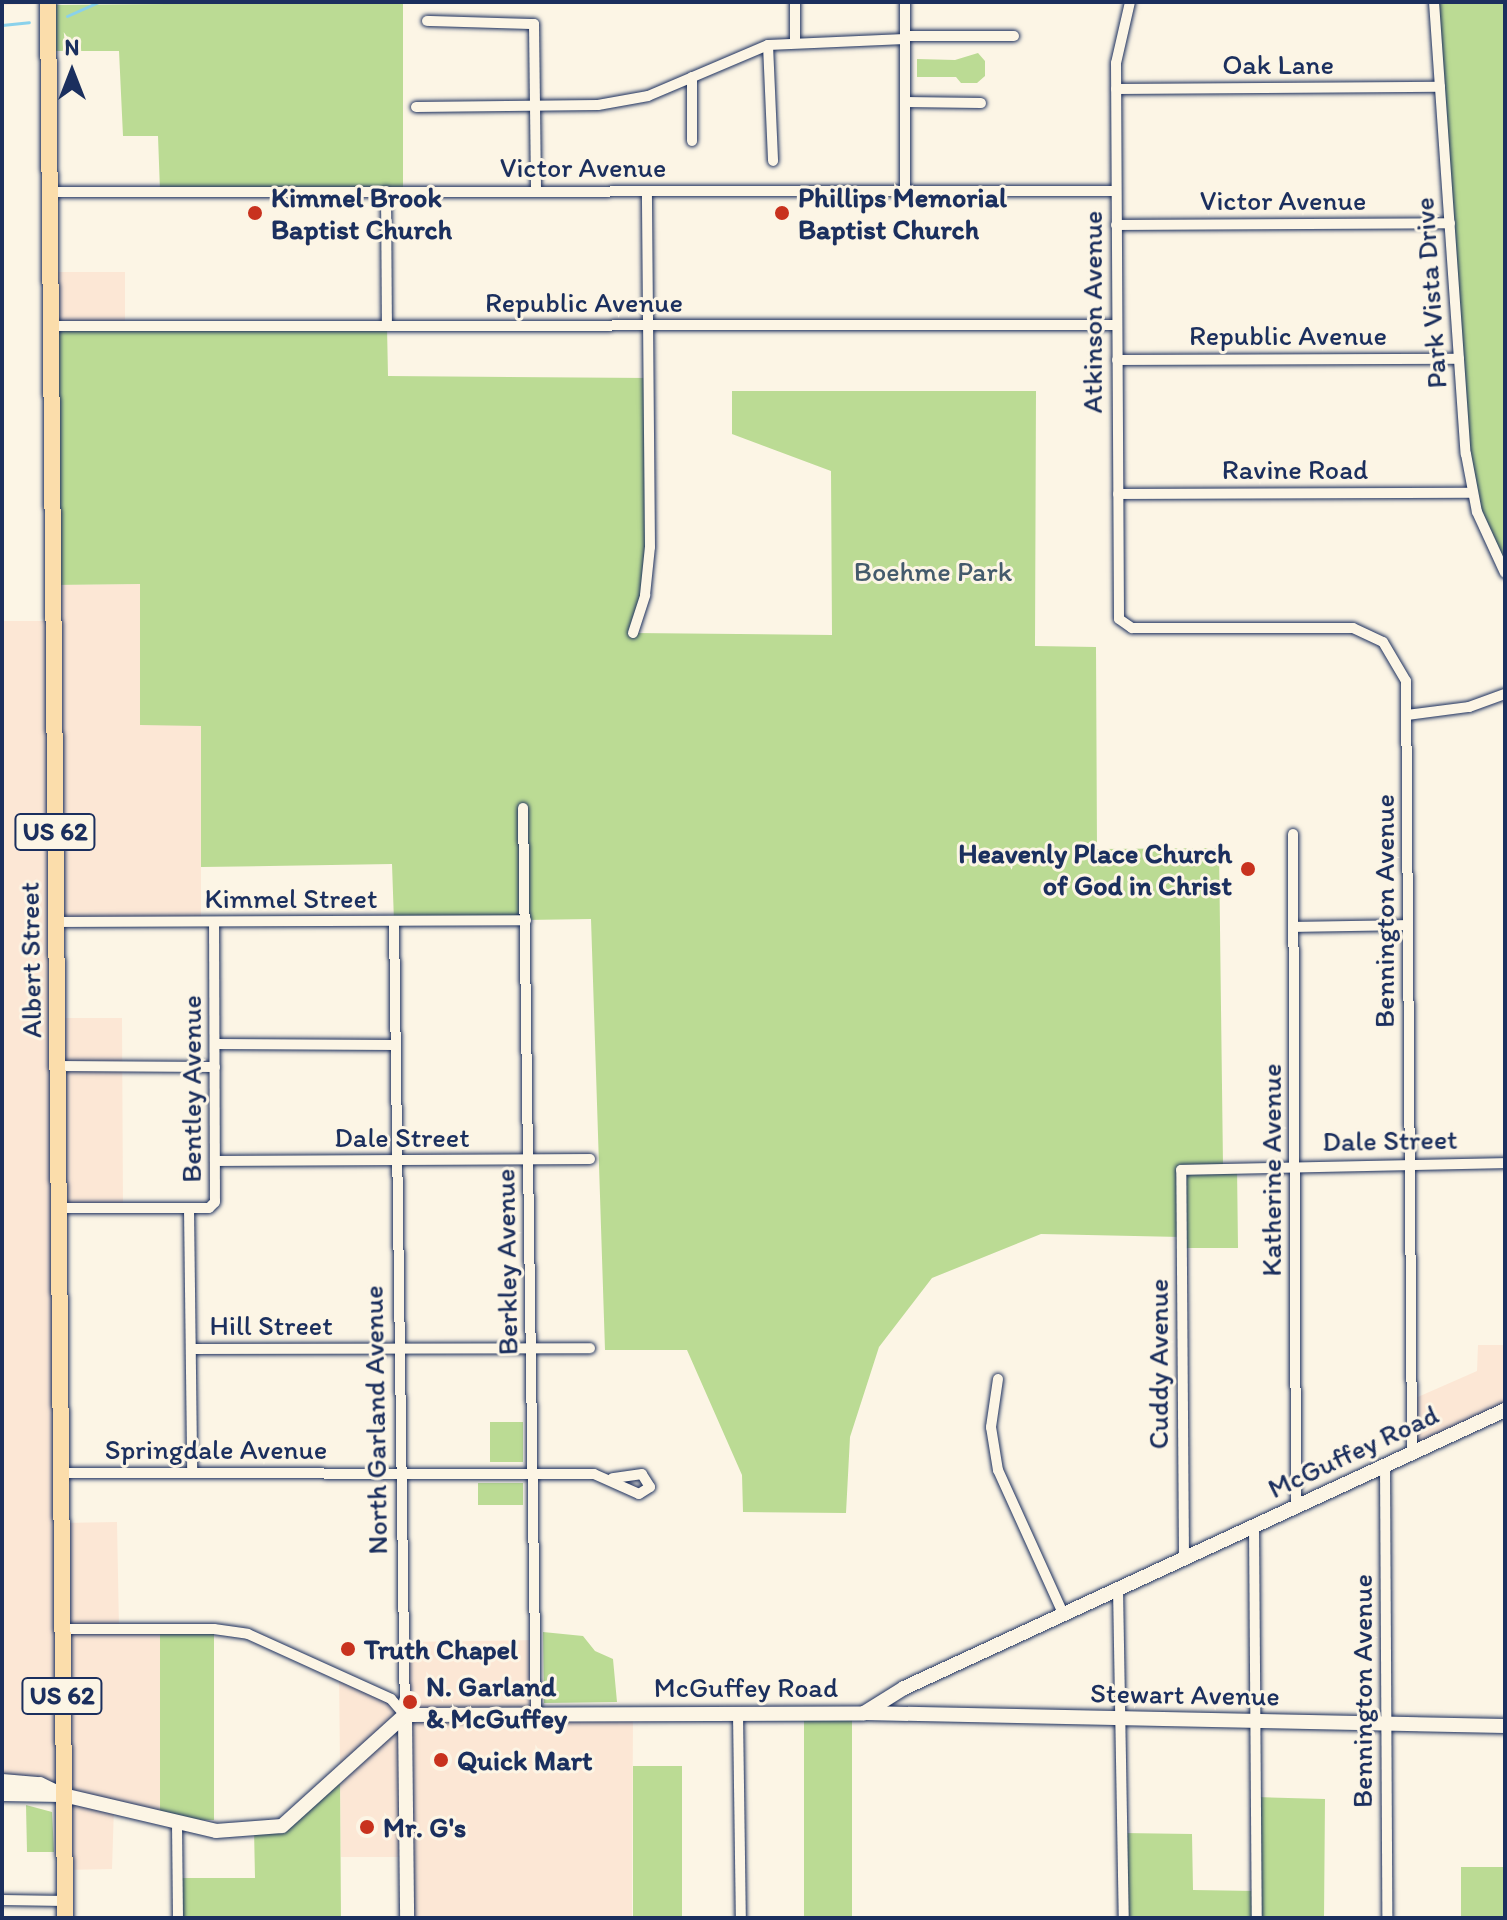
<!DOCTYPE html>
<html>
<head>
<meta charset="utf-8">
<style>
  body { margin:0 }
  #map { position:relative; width:1507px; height:1920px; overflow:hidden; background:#fcf5e5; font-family:Itim,sans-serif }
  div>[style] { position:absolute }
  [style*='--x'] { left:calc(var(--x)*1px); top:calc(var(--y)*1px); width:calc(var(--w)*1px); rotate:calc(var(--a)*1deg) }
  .built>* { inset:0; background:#fce7d5; transform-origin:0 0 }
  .green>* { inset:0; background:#bbdb94; transform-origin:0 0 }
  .stream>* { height:3px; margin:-1.5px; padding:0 1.5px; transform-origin:1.5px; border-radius:1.5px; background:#8ad1eb }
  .roads { filter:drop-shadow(0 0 2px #1b2f5e) drop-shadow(0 0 2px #1b2f5e) }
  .street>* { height:10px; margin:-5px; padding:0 5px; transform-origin:5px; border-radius:5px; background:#fcf5e5 }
  .secondary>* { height:14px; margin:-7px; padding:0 7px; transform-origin:7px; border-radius:7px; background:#fcf5e5 }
  .primary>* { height:16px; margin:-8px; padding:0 8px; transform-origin:8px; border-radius:8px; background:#fbddab }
  .dots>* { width:22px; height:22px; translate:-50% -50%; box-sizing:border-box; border:4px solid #fcf5e5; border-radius:50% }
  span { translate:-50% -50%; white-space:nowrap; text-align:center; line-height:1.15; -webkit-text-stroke:6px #fcf5e5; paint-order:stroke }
  .shield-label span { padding:2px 6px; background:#fcf5e5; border:2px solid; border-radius:6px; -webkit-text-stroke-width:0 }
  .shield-label { font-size:26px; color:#1b2f5e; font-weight:700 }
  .street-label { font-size:28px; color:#1b2f5e }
  .poi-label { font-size:28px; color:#1b2f5e; font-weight:700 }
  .left { translate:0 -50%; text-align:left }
  .right { translate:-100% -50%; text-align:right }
  .park-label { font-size:28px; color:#435a6c }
  .frame { position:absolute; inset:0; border:4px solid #1b2f5e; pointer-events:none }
  .north { position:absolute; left:32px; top:32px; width:80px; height:80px; -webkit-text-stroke:6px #fcf5e5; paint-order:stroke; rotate:0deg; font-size:22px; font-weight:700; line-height:32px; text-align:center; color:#1b2f5e }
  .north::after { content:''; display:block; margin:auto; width:28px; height:36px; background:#1b2f5e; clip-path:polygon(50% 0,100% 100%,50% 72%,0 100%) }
</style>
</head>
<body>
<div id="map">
  <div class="built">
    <div style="clip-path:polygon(2px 2px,133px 2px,2px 5px)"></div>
    <div style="left:50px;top:272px;width:75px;height:54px"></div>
    <div style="clip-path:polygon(140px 584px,140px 725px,201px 725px,201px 922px,56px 922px,56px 1018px,122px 1018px,123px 1208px,59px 1208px,61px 1523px,117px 1522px,119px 1628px,160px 1629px,163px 1820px,114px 1807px,112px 1869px,64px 1870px,63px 1795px,2px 1781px,2px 621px,53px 621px,53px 585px)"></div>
    <div style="clip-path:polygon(1478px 1345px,1505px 1345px,1505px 1410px,1412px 1452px,1411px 1400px,1477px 1371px)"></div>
    <div style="clip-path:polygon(535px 1640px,536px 1714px,633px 1714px,632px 1918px,407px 1918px,406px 1857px,341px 1857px,339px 1674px,391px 1699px,405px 1714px,404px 1642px)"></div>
  </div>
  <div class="green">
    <div style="clip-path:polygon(403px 2px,403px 191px,160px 191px,158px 136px,123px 136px,119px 51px,48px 51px,48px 5px)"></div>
    <div style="clip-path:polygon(1434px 2px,1505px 2px,1505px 573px,1469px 477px)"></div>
    <div style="clip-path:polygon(978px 53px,985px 61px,985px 76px,977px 83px,961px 83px,956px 77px,917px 77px,917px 59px,955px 60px)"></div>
    <div style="clip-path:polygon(51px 326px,387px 326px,388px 376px,649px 378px,650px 547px,634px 633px,832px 635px,831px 471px,732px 434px,732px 391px,1036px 391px,1035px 646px,1096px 647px,1097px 849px,1219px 848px,1223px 1166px,1237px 1166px,1238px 1248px,1181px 1248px,1181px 1237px,1041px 1234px,932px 1278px,879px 1347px,850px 1437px,846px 1513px,743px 1512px,742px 1475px,687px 1350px,605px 1350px,591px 919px,394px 922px,392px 864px,201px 867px,201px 726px,140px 725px,140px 584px,53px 585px)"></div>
    <div style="left:490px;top:1422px;width:33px;height:40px"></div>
    <div style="left:478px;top:1483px;width:45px;height:22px"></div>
    <div style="left:160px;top:1629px;width:54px;height:191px"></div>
    <div style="clip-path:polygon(543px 1632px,583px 1636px,595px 1651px,613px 1659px,617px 1702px,544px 1703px)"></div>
    <div style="left:804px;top:1713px;width:48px;height:205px"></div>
    <div style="left:633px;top:1766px;width:49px;height:152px"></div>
    <div style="clip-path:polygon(340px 1775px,341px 1918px,178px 1918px,177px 1878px,255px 1878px,254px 1829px,277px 1828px)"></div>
    <div style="clip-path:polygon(1256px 1797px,1325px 1799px,1324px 1918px,1124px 1918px,1123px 1833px,1192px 1834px,1193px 1890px,1256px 1891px)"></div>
    <div style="clip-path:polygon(26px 1805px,52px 1812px,54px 1852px,27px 1852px)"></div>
    <div style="left:1461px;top:1867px;width:44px;height:51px"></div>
  </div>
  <div class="stream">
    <div style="--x:67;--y:16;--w:34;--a:-24"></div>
    <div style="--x:2;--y:25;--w:27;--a:-6"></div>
  </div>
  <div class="roads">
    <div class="street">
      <div style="--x:795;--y:2;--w:39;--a:90"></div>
      <div style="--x:905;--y:2;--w:189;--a:90"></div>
      <div style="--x:1130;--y:2;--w:63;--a:102.9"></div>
      <div style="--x:1116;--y:63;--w:556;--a:89.69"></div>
      <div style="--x:1119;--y:619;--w:16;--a:35"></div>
      <div style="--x:1132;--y:628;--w:221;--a:0"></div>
      <div style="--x:1353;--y:628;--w:33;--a:25"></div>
      <div style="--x:1383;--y:642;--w:45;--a:59.5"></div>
      <div style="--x:1406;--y:681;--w:771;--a:89.55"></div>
      <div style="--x:1434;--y:2;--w:453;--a:86"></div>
      <div style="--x:1466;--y:454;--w:59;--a:79.3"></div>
      <div style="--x:1477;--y:512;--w:67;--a:65.3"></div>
      <div style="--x:427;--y:21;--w:107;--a:1.6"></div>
      <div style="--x:534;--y:24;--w:166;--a:89.3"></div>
      <div style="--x:905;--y:36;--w:109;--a:0"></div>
      <div style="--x:768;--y:45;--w:116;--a:87.5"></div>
      <div style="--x:692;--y:77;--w:64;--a:90"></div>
      <div style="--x:1116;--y:89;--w:324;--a:-0.4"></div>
      <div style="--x:905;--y:102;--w:76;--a:0.8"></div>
      <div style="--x:416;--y:107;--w:182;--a:-0.6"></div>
      <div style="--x:598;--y:105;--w:51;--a:-10.2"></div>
      <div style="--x:648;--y:96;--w:130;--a:-23"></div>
      <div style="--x:768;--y:45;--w:137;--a:-2.5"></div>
      <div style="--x:386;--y:191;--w:135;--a:89.6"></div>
      <div style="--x:49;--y:192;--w:1067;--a:-0.05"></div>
      <div style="--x:1116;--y:225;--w:334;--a:-0.3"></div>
      <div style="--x:51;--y:326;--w:1066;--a:-0.05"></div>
      <div style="--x:1117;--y:360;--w:342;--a:-0.2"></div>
      <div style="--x:1118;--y:494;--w:354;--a:-0.2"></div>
      <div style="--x:633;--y:633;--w:40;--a:-72"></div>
      <div style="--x:645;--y:595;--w:48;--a:-84.1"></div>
      <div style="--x:650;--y:547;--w:356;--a:-90.5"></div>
      <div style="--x:1407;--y:715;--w:63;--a:-7.4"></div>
      <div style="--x:1469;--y:707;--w:38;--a:-20"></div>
      <div style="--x:523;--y:808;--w:906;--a:89.18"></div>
      <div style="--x:1293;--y:834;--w:671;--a:89.74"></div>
      <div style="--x:55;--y:922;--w:471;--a:-0.2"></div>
      <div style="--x:394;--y:922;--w:793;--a:89.21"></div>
      <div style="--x:1294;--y:927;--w:114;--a:-1"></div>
      <div style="--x:215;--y:1044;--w:181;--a:0.3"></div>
      <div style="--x:57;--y:1066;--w:158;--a:0.4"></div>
      <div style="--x:216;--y:1161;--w:374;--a:-0.3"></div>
      <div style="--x:58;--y:1208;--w:151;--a:0"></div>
      <div style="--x:209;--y:1208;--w:8;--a:-45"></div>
      <div style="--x:215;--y:1202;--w:280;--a:-90.2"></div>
      <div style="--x:189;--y:1208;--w:264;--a:89.3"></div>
      <div style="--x:191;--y:1349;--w:399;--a:-0.1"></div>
      <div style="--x:998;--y:1379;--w:49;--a:98.3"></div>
      <div style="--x:991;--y:1427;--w:44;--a:80.8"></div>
      <div style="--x:998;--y:1470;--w:157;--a:65.6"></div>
      <div style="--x:1385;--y:1464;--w:454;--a:89.7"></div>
      <div style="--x:61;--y:1473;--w:533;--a:0.11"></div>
      <div style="--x:594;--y:1474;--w:49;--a:24"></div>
      <div style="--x:639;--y:1494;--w:13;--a:-32"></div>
      <div style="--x:650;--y:1487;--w:15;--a:-122"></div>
      <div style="--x:642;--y:1474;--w:30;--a:172"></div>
      <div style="--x:1254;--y:1525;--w:393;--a:89.6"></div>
      <div style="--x:1184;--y:1557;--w:387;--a:-90.4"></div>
      <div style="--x:1181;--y:1170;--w:324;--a:-1.2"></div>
      <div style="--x:1118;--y:1588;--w:330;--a:89"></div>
      <div style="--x:62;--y:1629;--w:152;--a:0"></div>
      <div style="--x:214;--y:1629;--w:34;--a:8"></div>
      <div style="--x:248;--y:1634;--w:157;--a:24.4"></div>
      <div style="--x:391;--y:1699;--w:21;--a:49"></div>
      <div style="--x:738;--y:1714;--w:204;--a:89.2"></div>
      <div style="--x:177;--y:1823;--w:95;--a:89.4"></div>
      <div style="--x:2;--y:1900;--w:63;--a:0.9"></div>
    </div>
    <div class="secondary">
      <div style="--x:864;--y:1713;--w:47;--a:-32"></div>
      <div style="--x:904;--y:1688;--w:662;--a:-24.82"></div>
      <div style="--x:405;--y:1715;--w:203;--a:89.4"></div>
      <div style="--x:2;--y:1781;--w:38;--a:5"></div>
      <div style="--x:40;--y:1784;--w:25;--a:26"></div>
      <div style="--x:63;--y:1795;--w:157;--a:13.2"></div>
      <div style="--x:216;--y:1831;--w:66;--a:-4.3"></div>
      <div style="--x:282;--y:1826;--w:166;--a:-42.1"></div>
      <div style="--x:405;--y:1715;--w:459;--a:-0.2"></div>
      <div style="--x:864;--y:1713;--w:641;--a:1.16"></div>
      <div style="--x:2;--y:1794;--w:60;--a:1"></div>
    </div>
    <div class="primary">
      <div style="--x:48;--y:2;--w:1916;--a:89.49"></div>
    </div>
  </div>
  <div class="dots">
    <div style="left:255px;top:213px;background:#c8321e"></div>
    <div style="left:782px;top:213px;background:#c8321e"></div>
    <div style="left:1248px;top:869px;background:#c8321e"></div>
    <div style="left:348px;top:1649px;background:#c8321e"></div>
    <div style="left:410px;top:1702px;background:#c8321e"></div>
    <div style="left:441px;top:1760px;background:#c8321e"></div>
    <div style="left:367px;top:1827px;background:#c8321e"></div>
  </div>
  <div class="shield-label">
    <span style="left:55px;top:832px">US 62</span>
    <span style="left:62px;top:1696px">US 62</span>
  </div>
  <div class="street-label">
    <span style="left:1278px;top:64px">Oak Lane</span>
    <span style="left:583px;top:167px">Victor Avenue</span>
    <span style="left:1283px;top:200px">Victor Avenue</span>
    <span style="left:1430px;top:293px;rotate:-94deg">Park Vista Drive</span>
    <span style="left:584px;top:302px">Republic Avenue</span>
    <span style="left:1092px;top:312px;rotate:-90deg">Atkinson Avenue</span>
    <span style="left:1288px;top:335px">Republic Avenue</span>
    <span style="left:1295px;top:469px">Ravine Road</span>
    <span style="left:291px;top:898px">Kimmel Street</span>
    <span style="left:1384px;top:911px;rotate:-90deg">Bennington Avenue</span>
    <span style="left:30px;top:960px;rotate:-91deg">Albert Street</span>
    <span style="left:191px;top:1089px;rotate:-90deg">Bentley Avenue</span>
    <span style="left:402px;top:1137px">Dale Street</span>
    <span style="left:1390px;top:1140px;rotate:-1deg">Dale Street</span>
    <span style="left:1271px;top:1170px;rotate:-90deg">Katherine Avenue</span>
    <span style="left:506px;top:1262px;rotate:-91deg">Berkley Avenue</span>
    <span style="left:271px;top:1325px">Hill Street</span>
    <span style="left:1158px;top:1364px;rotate:-90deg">Cuddy Avenue</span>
    <span style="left:375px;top:1420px;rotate:-91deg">North Garland Avenue</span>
    <span style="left:216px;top:1449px">Springdale Avenue</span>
    <span style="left:1353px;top:1451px;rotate:-25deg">McGuffey Road</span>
    <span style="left:746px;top:1687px">McGuffey Road</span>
    <span style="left:1362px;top:1691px;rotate:-90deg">Bennington Avenue</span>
    <span style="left:1185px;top:1694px;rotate:1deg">Stewart Avenue</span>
  </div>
  <div class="poi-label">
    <span class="left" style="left:271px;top:213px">Kimmel Brook<br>Baptist Church</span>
    <span class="left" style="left:798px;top:213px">Phillips Memorial<br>Baptist Church</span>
    <span class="right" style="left:1232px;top:869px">Heavenly Place Church<br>of God in Christ</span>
    <span class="left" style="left:364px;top:1649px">Truth Chapel</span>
    <span class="left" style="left:426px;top:1702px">N. Garland<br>&amp; McGuffey</span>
    <span class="left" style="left:457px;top:1760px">Quick Mart</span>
    <span class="left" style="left:383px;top:1827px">Mr. G's</span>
  </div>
  <div class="park-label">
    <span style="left:933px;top:571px">Boehme Park</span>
  </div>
  <div class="frame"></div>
  <div class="north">N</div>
</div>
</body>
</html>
